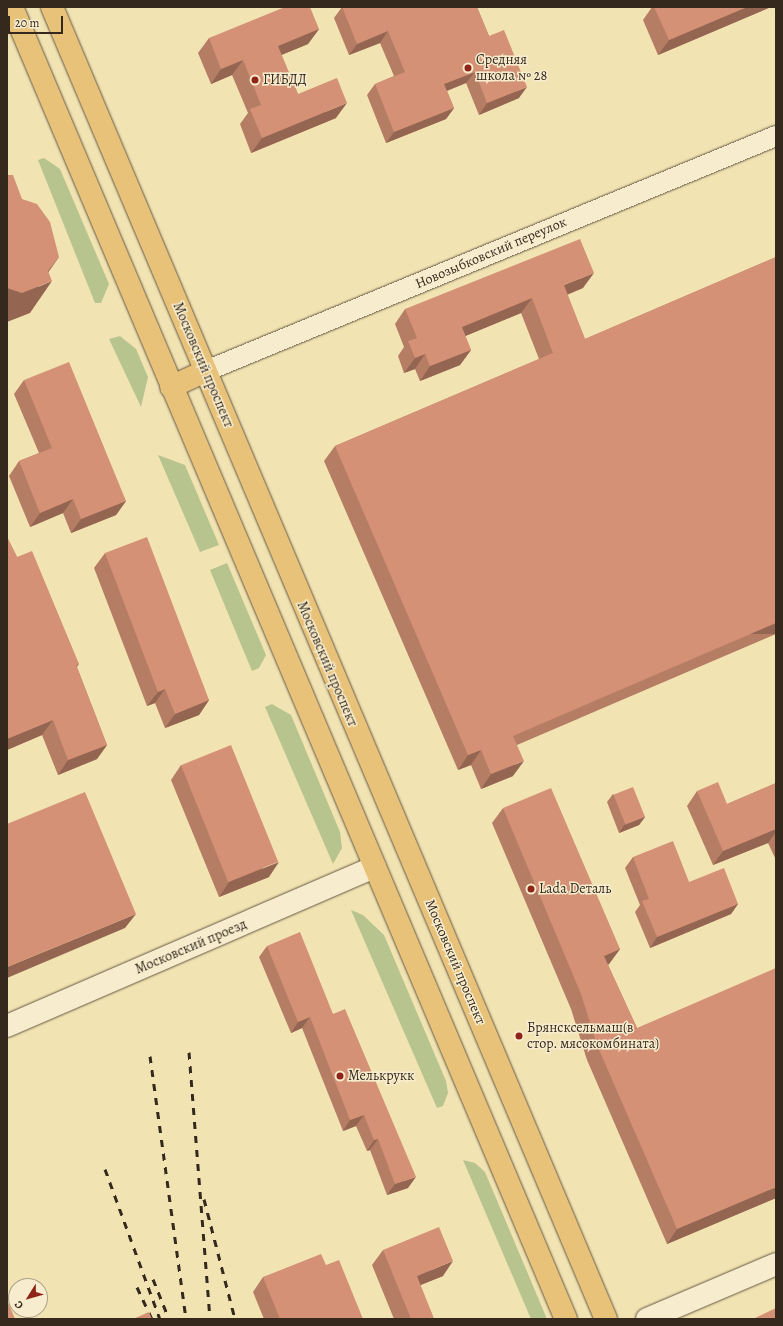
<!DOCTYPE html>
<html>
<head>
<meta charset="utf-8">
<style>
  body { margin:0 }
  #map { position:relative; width:783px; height:1326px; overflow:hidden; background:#f2e3b3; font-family:Alegreya,serif }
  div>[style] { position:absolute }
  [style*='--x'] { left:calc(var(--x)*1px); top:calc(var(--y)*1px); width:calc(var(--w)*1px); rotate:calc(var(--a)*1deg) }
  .green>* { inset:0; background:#b8c48e }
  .roads { filter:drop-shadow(0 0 1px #645842) drop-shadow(0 0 1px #645842) }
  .minor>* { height:20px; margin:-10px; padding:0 10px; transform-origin:10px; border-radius:10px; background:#f7edce }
  .tertiary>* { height:22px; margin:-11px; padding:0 11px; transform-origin:11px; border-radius:11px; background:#f7edce }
  .primary>* { height:22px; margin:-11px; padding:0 11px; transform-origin:11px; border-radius:11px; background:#e9c27a }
  .rail>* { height:3px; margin-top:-1.5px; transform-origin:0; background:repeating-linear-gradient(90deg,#35291d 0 7px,transparent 0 14px) }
  .wall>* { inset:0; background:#b67d65 }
  .shaded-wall>* { inset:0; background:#946652; transform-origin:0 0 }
  .building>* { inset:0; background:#d49175; transform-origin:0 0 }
  .dots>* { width:11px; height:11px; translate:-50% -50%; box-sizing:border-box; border:2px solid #f7edce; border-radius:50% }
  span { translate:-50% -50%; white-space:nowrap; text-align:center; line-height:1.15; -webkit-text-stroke:3px #f7edce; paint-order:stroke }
  .poi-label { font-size:14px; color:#35291d }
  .left { translate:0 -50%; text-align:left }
  .street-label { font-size:14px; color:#35291d }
  .frame { position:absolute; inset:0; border:8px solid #35291d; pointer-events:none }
  .north { position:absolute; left:8px; top:1278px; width:40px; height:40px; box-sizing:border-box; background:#f7edce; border:1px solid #a99f87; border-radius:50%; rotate:233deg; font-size:11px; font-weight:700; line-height:16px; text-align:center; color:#35291d }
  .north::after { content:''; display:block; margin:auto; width:14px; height:18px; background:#8f2418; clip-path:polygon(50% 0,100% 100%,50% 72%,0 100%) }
  .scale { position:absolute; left:8px; top:16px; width:55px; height:18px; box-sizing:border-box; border:2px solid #35291d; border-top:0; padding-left:5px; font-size:12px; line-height:14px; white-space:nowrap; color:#35291d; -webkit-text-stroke:3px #f7edce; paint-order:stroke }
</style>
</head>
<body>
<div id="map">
  <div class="green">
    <div style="clip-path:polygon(44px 158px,60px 169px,109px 284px,101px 303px,95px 303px,38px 160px)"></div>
    <div style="clip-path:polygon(120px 336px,136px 349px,148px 377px,141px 407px,109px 339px)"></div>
    <div style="clip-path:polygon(158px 455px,185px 465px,219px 545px,200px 552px)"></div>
    <div style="clip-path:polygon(227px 563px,266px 655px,259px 668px,252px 671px,210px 570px)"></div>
    <div style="clip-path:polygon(272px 704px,291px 715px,340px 832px,342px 848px,333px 864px,265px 707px)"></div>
    <div style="clip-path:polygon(351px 910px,363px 915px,384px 935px,446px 1081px,448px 1093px,443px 1106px,437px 1108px)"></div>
    <div style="clip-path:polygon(463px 1160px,475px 1163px,485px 1172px,547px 1319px,531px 1319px)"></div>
  </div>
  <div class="roads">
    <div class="minor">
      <div style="--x:206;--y:371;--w:617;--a:-22.41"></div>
    </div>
    <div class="tertiary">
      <div style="--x:7;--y:1026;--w:401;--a:-23.4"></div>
      <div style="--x:647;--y:1319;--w:140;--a:-23.1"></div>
    </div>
    <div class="primary">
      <div style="--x:12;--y:7;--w:1424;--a:67.11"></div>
      <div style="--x:52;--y:7;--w:1424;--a:67.11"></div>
      <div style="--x:171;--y:387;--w:38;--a:-25"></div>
    </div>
  </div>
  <div class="rail">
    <div style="--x:189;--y:1052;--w:268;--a:85.5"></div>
    <div style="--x:150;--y:1056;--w:265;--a:82.2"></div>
    <div style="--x:105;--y:1169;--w:160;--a:69.9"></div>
    <div style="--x:204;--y:1199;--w:124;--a:75.5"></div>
    <div style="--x:153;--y:1279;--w:43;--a:68.2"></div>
    <div style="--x:137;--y:1287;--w:35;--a:65"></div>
  </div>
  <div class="wall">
    <div style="clip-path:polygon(342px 7px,477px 7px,489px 36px,519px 98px,479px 115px,466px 83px,447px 91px,454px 108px,446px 119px,386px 143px,367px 95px,375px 84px,394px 76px,380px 43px,349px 55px,334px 18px)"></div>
    <div style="clip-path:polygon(652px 7px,771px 7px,658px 55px,643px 20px)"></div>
    <div style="clip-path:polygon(319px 29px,308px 44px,281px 55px,298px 94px,336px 118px,251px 153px,240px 124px,248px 113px,232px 75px,211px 84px,198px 53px,209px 38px)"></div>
    <div style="clip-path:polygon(776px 257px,776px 634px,517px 745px,513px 776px,481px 789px,471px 765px,458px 770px,324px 461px,335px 446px,539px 359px,521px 313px,465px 336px,471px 350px,460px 365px,420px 381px,415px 369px,404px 373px,398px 356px,404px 347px,395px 324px,405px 309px,583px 288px,567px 295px,585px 339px)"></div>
    <div style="clip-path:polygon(24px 380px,126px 501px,116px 515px,71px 533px,63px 513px,30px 527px,9px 476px,19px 461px,39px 453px,14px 394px)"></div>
    <div style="clip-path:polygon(7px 537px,17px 557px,79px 664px,77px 667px,107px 745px,97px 759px,58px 775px,42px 735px,7px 750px)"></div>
    <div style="clip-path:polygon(105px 553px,209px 700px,199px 715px,165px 728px,155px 703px,147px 706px,94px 568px)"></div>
    <div style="clip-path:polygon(181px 765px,269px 877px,219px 897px,171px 780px)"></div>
    <div style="clip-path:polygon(776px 783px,776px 860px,768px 843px,713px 865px,687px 806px,697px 791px,727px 804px)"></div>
    <div style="clip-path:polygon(613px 794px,645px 817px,639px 825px,619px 833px,607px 802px)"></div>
    <div style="clip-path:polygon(503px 808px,620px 949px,609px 964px,608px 965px,637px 1028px,776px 1198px,667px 1244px,587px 1060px,571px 1009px,492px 823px)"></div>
    <div style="clip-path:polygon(633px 857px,689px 882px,738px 904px,731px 914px,650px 948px,635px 912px,640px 905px,625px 868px)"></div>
    <div style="clip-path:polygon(267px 946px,333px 1014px,408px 1188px,387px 1195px,370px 1150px,367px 1151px,356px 1126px,343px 1131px,302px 1028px,291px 1033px,259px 957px)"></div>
    <div style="clip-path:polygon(383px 1250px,443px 1276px,420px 1285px,434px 1319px,394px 1319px,372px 1265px)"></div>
    <div style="clip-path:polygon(326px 1265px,363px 1319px,264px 1319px,253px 1292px,263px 1277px)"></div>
  </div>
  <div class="shaded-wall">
    <div style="clip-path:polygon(747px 7px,771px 7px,658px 55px,669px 40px)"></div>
    <div style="clip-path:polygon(319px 29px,308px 44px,267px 61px,278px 46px)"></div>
    <div style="clip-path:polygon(388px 31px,380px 43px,349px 55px,357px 44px)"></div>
    <div style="clip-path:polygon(243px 60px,232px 75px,211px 84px,221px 69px)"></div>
    <div style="clip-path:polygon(475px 72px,466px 83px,436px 95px,444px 84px)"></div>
    <div style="clip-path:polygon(527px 87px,519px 98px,479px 115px,487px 103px)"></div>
    <div style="clip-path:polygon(347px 103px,336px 118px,251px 153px,262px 138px)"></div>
    <div style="clip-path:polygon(454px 108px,446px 119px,386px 143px,394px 132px)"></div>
    <div style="clip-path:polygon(59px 257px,38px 287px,52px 281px,30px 313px,7px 322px,7px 288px)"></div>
    <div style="clip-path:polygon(594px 273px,583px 288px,553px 300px,564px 285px)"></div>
    <div style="clip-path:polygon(532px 298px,521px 313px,451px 342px,462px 327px)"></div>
    <div style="clip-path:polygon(471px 350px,460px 365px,420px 381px,430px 366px)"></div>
    <div style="clip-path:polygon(425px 354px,415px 369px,404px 373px,415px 358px)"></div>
    <div style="clip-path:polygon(73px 499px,63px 513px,30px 527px,40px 513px)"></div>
    <div style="clip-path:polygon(126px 501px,116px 515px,71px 533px,81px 519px)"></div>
    <div style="left:776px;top:623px;width:11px;height:286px;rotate:90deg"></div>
    <div style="clip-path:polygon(165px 689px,155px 703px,147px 706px,158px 692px)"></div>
    <div style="clip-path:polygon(209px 700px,199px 715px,165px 728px,175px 714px)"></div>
    <div style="clip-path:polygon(53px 720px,42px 735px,7px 750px,7px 739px)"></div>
    <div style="clip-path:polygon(107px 745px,97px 759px,58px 775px,68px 760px)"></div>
    <div style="clip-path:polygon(481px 750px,471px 765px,458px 770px,468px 755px)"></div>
    <div style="clip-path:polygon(524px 761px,513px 776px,481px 789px,491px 774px)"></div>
    <div style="clip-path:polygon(645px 817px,639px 825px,619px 833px,624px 825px)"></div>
    <div style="clip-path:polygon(776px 829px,776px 832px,768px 843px,713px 865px,723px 851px)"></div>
    <div style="clip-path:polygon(279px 862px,269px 877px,219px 897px,229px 882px)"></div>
    <div style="clip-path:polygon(738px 904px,731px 914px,650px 948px,657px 937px)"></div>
    <div style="clip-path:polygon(136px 914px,125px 928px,7px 978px,7px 967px)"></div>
    <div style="clip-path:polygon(620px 949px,609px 964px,593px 971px,604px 956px)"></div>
    <div style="clip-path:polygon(310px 1017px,302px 1028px,291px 1033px,298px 1022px)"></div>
    <div style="clip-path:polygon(364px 1115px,356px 1126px,343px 1131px,350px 1120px)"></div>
    <div style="clip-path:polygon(378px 1139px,370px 1150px,367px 1151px,374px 1140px)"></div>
    <div style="clip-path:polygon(416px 1177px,408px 1188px,387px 1195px,395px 1184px)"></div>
    <div style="clip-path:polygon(776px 1187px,776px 1198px,667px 1244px,677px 1229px)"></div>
    <div style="clip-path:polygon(453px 1261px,443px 1276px,406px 1291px,417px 1276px)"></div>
  </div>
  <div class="building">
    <div style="clip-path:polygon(285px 7px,310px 7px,319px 29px,278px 46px,298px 94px,337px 78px,347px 103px,262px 138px,250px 109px,261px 105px,243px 60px,221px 69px,209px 38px)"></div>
    <div style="clip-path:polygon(342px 7px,477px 7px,489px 36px,504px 30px,527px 87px,487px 103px,475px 72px,444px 84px,454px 108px,394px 132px,375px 84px,405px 72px,388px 31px,357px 44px)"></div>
    <div style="clip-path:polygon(654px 7px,747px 7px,669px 40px)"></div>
    <div style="clip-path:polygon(7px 175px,13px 175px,22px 199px,37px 204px,50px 222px,59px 257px,48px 271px,52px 281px,22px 293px,7px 288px)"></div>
    <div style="clip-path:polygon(580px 239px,594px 273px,564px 285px,585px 339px,776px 257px,776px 623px,513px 736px,524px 761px,491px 774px,481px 750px,468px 755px,335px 446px,553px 353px,532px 298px,462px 327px,471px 350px,430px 366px,425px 354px,415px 358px,408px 341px,417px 338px,405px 309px)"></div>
    <div style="clip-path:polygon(69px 362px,126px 501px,81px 519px,73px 499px,40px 513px,19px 461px,52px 448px,24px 380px)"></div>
    <div style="clip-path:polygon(7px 537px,17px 557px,32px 551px,79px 664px,76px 665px,107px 745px,68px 760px,53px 720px,7px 739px)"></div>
    <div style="clip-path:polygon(147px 537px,209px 700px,175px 714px,165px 689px,158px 692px,105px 553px)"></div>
    <div style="left:231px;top:745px;width:126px;height:54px;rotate:68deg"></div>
    <div style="clip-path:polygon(718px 782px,727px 804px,776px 783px,776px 829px,723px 851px,697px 791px)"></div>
    <div style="left:633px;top:787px;width:32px;height:21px;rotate:68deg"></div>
    <div style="clip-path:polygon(551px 788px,620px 949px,604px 956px,637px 1028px,776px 968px,776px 1187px,677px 1229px,597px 1045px,581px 994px,503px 808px)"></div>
    <div style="clip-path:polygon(85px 792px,136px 914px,7px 967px,7px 824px)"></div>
    <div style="clip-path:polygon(673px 841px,689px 882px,724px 868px,738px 904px,657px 937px,642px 901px,649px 899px,633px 857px)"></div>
    <div style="clip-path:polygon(300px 932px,333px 1014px,345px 1009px,416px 1177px,395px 1184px,378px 1139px,374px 1140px,364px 1115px,350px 1120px,310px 1017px,298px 1022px,267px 946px)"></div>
    <div style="clip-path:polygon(439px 1227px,453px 1261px,417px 1276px,434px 1319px,411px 1319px,383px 1250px)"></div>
    <div style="clip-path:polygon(321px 1254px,326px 1265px,339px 1260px,363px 1319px,280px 1319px,263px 1277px)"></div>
    <div style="clip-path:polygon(7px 1300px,15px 1319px,7px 1319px)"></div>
    <div style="clip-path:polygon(776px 1308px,776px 1319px,753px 1319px)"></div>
    <div style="clip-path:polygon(149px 1312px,152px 1319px,133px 1319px)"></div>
  </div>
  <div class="dots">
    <div style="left:468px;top:68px;background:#8f2418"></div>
    <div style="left:255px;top:80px;background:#8f2418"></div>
    <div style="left:531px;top:889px;background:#8f2418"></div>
    <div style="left:519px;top:1036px;background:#8f2418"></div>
    <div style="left:340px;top:1076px;background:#8f2418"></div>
  </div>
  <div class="poi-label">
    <span class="left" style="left:476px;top:68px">Средняя<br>школа № 28</span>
    <span class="left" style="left:263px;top:80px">ГИБДД</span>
    <span class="left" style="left:539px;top:889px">Lada Dеталь</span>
    <span class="left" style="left:527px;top:1036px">Брянсксельмаш(в<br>стор. мясокомбината)</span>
    <span class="left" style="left:348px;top:1076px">Мелькрукк</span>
  </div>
  <div class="street-label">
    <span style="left:491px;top:253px;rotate:-23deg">Новозыбковский переулок</span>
    <span style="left:203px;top:365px;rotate:67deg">Московский проспект</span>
    <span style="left:327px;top:664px;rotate:67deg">Московский проспект</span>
    <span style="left:191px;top:947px;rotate:-23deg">Московский проезд</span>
    <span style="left:455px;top:962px;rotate:67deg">Московский проспект</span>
  </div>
  <div class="frame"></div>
  <div class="north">С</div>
  <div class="scale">20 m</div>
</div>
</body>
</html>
